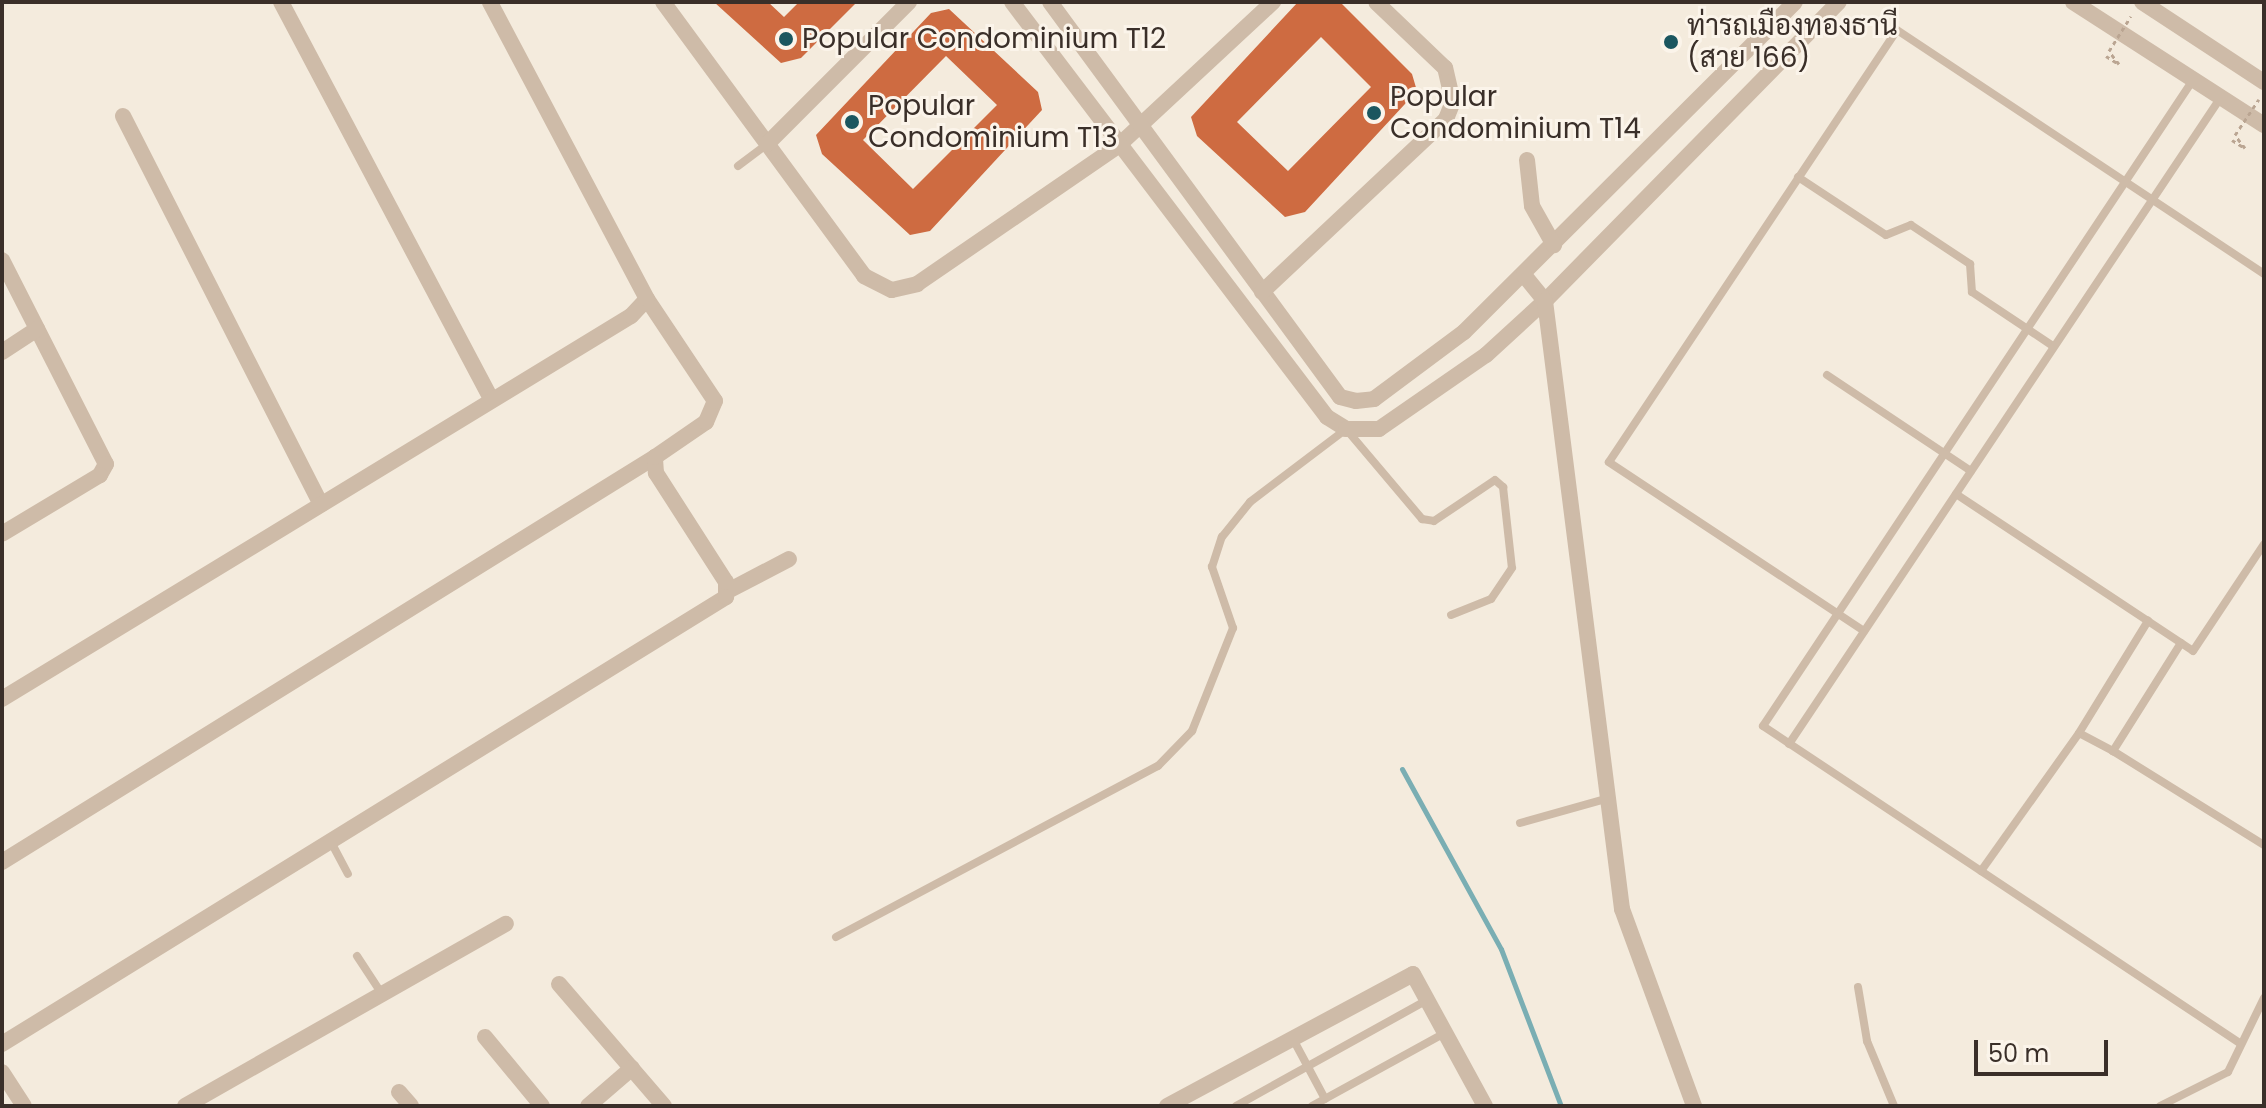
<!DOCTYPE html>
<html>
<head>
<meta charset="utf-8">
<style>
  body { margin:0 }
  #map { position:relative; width:2266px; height:1108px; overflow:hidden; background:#f4ebdd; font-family:Poppins,Sarabun,sans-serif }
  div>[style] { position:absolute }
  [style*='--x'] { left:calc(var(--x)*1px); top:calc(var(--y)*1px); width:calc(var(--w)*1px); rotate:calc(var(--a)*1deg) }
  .stream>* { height:5px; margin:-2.5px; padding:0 2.5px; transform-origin:2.5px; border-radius:2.5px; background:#7aaeb3 }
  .building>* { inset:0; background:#ce6b41 }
  .path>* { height:3px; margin-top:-1.5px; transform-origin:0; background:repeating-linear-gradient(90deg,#baa592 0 4px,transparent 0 8px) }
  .lane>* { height:8px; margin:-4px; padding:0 4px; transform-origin:4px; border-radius:4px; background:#cebba8 }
  .street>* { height:16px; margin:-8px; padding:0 8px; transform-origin:8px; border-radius:8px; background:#cebba8 }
  .path-bridge>* { height:3px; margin-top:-1.5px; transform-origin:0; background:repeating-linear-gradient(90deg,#baa592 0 4px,transparent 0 8px) }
  .dots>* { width:22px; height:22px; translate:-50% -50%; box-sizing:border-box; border:4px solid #fbf4ea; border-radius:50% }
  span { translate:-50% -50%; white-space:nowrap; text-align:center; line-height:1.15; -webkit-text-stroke:6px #fbf4ea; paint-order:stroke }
  .poi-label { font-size:28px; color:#3a2f29 }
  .left { translate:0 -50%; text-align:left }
  .frame { position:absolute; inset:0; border:4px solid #3a2f29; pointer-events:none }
  .scale { position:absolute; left:1974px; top:1040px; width:134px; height:36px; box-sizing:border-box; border:4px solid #3a2f29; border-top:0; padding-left:10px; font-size:24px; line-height:28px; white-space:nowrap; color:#3a2f29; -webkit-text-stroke:6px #fbf4ea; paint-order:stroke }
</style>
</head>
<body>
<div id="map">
  <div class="stream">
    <div style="--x:1402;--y:769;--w:205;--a:61.2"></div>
    <div style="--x:1501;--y:949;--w:168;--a:69.1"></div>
  </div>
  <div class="building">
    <div style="clip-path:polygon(714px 2px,768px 2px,784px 17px,799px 2px,857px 2px,801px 58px,781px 63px)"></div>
    <div style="clip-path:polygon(evenodd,1298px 2px,1340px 2px,1412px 74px,1417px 91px,1305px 212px,1285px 217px,1197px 136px,1191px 117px,1298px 2px,1321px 37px,1371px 87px,1288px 171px,1237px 122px,1321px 37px)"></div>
    <div style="clip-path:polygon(evenodd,949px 9px,1038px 92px,1042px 110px,930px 231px,910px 235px,822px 154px,816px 135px,931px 13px,949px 9px,946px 56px,997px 105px,913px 189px,863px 140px,946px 56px)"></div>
  </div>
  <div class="path">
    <div style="--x:2106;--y:56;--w:15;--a:32"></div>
    <div style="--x:2119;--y:64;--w:16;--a:-128"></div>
    <div style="--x:2232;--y:140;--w:15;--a:32"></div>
    <div style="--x:2245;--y:148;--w:16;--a:-128"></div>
  </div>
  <div class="lane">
    <div style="--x:2193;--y:80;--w:776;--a:123.65"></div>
    <div style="--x:1763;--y:726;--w:574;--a:33.63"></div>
    <div style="--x:738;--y:166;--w:36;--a:-37"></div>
    <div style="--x:1798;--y:177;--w:105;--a:33.4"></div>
    <div style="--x:1886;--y:235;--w:27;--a:-22"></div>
    <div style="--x:1911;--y:225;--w:71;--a:33.5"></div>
    <div style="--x:1970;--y:264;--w:28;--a:86"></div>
    <div style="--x:1972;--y:292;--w:97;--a:33.7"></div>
    <div style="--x:1827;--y:375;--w:173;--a:33.7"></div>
    <div style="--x:1956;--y:494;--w:284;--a:33.5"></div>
    <div style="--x:2193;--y:651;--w:128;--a:-56.4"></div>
    <div style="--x:1864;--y:631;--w:306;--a:-146.5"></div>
    <div style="--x:1609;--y:462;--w:519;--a:-56.31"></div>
    <div style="--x:1897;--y:30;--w:441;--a:33.6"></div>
    <div style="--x:2181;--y:643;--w:128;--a:122.2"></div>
    <div style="--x:2113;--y:751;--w:178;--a:31.9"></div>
    <div style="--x:1789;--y:744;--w:778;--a:-56.27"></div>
    <div style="--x:2113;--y:751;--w:38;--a:-152"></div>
    <div style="--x:2079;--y:733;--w:132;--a:-58.4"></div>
    <div style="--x:1520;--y:823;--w:92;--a:-15.7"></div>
    <div style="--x:331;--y:842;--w:36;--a:62"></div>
    <div style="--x:1981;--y:871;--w:169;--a:-54.6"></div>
    <div style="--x:836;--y:937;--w:365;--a:-28"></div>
    <div style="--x:1158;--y:766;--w:49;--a:-45.8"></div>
    <div style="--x:1192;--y:731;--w:111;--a:-68.3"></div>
    <div style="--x:1233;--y:628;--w:65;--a:-109"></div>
    <div style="--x:1212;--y:567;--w:32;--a:-72"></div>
    <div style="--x:1222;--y:537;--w:45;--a:-51.3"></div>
    <div style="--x:1250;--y:502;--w:121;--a:-37.2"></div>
    <div style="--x:1346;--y:429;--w:118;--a:49.8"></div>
    <div style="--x:1422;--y:519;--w:12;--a:9"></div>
    <div style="--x:1434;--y:521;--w:73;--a:-33.9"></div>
    <div style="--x:1495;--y:480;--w:11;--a:41"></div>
    <div style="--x:1503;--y:487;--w:81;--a:83.7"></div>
    <div style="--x:1512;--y:568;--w:37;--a:124"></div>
    <div style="--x:1491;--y:599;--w:43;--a:158.2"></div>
    <div style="--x:357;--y:956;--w:42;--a:56.7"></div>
    <div style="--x:1858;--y:987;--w:55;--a:80.5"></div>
    <div style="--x:1867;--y:1041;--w:70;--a:67.4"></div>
    <div style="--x:1293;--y:1039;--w:68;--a:61.9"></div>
    <div style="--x:1236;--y:1106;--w:218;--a:-29"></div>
    <div style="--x:1312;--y:1106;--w:152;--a:-28.8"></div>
    <div style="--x:2160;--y:1106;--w:76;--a:-26.6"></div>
    <div style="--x:2228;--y:1072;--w:82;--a:-64.1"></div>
  </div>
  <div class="street">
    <div style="--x:281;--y:2;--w:448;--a:62.1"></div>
    <div style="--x:663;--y:2;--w:340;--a:53.7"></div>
    <div style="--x:864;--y:276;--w:31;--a:27"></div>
    <div style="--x:892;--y:290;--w:26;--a:-13"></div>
    <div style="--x:917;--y:284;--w:244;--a:-34.5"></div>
    <div style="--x:1118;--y:146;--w:212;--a:-42.9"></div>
    <div style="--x:1012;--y:2;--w:521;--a:52.8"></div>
    <div style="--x:1327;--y:417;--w:22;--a:32"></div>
    <div style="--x:1346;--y:429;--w:33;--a:0"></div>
    <div style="--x:1379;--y:429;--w:130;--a:-34.7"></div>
    <div style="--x:1486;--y:355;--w:80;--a:-42.5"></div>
    <div style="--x:1545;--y:301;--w:419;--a:-45.5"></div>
    <div style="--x:1050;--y:2;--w:490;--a:53.7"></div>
    <div style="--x:1340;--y:397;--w:16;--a:14"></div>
    <div style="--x:1356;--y:401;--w:18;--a:-6"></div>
    <div style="--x:1374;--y:399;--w:112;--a:-36.7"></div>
    <div style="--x:1464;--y:332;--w:467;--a:-44.9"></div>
    <div style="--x:2073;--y:2;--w:227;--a:32.8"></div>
    <div style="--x:2142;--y:2;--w:146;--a:33.3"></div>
    <div style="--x:123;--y:116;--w:436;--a:63"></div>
    <div style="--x:767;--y:144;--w:201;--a:-45"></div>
    <div style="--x:1527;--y:160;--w:46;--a:83.8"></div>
    <div style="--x:1532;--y:206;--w:45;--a:60.6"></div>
    <div style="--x:2;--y:260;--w:229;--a:63"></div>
    <div style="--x:106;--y:464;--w:13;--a:119"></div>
    <div style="--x:100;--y:475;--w:114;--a:149"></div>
    <div style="--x:1524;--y:275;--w:33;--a:51"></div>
    <div style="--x:1545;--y:301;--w:613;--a:82.78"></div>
    <div style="--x:1622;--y:909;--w:210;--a:69.9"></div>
    <div style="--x:1262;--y:292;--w:253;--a:-43.2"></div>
    <div style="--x:1446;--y:119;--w:18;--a:-68"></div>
    <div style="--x:1453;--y:102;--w:35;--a:-103"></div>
    <div style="--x:1445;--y:68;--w:95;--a:-136.3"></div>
    <div style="--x:2;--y:352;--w:42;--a:-33.3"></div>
    <div style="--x:726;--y:592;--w:71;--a:-27.6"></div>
    <div style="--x:2;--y:699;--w:736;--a:-31.34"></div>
    <div style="--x:631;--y:316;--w:23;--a:-47"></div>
    <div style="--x:2;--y:862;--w:768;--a:-31.81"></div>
    <div style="--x:559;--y:984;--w:161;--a:49.3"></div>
    <div style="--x:485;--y:1037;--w:89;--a:50.4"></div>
    <div style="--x:2;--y:1044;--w:851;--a:-31.69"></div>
    <div style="--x:726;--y:597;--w:15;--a:-90"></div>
    <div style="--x:726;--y:582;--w:130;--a:-122.7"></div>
    <div style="--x:656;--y:473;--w:16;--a:-94"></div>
    <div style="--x:655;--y:457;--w:62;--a:-34.5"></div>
    <div style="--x:706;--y:422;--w:23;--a:-67"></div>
    <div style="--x:715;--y:401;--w:123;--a:-123.7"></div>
    <div style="--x:647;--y:299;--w:336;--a:-117.9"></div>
    <div style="--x:2;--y:1072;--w:40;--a:57.1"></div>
    <div style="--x:399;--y:1092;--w:18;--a:49"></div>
    <div style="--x:185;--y:1106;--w:369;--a:-29.6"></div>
    <div style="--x:588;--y:1106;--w:58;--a:-40.8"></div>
    <div style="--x:1167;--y:1106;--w:279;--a:-28.2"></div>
    <div style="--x:1413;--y:974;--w:150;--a:61.4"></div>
  </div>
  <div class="path-bridge">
    <div style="--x:2109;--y:51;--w:41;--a:-57.8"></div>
    <div style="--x:2235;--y:135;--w:43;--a:-56.3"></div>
  </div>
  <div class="dots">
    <div style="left:786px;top:39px;background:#1b565f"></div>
    <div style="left:1671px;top:42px;background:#1b565f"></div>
    <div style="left:1374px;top:113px;background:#1b565f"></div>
    <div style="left:852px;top:122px;background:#1b565f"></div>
  </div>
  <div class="poi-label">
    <span class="left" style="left:1687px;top:42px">ท่ารถเมืองทองธานี<br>(สาย 166)</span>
    <span class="left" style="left:802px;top:39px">Popular Condominium T12</span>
    <span class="left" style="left:1390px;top:113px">Popular<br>Condominium T14</span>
    <span class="left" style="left:868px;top:122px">Popular<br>Condominium T13</span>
  </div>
  <div class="frame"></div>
  <div class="scale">50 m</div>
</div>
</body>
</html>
